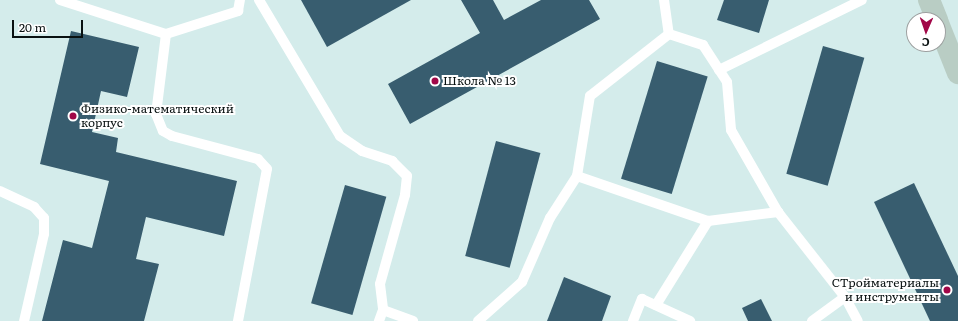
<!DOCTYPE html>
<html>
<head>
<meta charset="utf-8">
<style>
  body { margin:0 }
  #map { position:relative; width:958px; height:321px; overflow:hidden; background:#d4eceb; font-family:Literata,serif }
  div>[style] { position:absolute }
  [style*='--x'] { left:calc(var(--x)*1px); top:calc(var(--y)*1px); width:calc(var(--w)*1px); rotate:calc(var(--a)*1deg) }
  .building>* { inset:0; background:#385d6f; transform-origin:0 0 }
  .service>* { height:10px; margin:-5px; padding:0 5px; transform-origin:5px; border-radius:5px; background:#fff }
  .secondary>* { height:22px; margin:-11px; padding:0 11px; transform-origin:11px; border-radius:11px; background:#b9cdc4 }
  .dots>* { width:11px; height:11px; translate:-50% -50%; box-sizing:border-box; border:2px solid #fff; border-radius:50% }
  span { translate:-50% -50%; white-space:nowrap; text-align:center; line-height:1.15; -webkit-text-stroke:4px #fff; paint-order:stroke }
  .poi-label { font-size:12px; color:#091111 }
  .left { translate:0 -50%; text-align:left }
  .right { translate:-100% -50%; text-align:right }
  .north { position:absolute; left:906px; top:12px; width:40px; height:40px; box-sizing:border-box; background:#fff; border:1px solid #9da0a0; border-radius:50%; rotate:182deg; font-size:11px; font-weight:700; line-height:16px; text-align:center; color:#091111 }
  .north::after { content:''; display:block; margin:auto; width:14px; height:18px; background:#a10748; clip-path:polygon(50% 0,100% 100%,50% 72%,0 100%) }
  .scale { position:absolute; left:12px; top:20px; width:71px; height:18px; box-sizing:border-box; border:2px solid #091111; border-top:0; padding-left:5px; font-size:12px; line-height:14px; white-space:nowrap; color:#091111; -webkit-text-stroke:3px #fff; paint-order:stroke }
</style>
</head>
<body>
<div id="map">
  <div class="building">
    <div style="clip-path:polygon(301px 0,411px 0,327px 47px)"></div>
    <div style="clip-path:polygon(461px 0,493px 0,504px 20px,541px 0,589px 0,600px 19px,410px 124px,388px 84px,480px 33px)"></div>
    <div style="clip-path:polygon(724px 0,769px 0,759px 33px,717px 20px)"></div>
    <div style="clip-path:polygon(71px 31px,139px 47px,127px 97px,101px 91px,92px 132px,118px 138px,116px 152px,237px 181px,224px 236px,146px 217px,136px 259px,159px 264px,144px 321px,42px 321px,63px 240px,92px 248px,109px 181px,40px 164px)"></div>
    <div style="left:823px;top:46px;width:43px;height:133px;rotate:16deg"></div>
    <div style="left:657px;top:61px;width:53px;height:123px;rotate:17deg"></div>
    <div style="left:496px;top:141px;width:46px;height:119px;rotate:15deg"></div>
    <div style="clip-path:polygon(914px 183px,958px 276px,958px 321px,930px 321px,874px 202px)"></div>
    <div style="left:345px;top:185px;width:43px;height:123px;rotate:16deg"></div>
    <div style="clip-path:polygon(564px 277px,611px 296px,602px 321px,547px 321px)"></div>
    <div style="clip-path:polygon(761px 299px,772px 321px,748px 321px,742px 308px)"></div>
  </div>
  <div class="service">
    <div style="--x:60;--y:0;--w:111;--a:17.8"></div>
    <div style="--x:166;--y:34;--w:76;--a:-17.7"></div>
    <div style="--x:238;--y:11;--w:11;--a:-80"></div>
    <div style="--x:259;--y:0;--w:158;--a:59.2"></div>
    <div style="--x:340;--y:136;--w:27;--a:34"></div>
    <div style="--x:362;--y:151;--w:32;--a:18"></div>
    <div style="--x:392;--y:161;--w:21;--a:45"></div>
    <div style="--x:407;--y:176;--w:19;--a:96"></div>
    <div style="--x:405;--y:195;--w:92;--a:105.7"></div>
    <div style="--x:380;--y:284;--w:26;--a:83"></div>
    <div style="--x:383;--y:310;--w:12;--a:110"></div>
    <div style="--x:664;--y:0;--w:34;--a:82"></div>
    <div style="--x:669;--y:34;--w:36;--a:18"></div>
    <div style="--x:703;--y:45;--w:44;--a:57"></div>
    <div style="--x:727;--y:82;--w:48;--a:85.2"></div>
    <div style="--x:731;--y:130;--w:95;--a:60.2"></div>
    <div style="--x:166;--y:34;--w:81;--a:97.1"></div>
    <div style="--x:156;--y:114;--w:18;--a:68"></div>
    <div style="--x:163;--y:131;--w:10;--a:29"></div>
    <div style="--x:172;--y:136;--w:89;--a:15"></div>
    <div style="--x:258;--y:159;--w:13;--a:48"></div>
    <div style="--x:267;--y:169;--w:155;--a:100.8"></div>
    <div style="--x:719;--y:70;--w:159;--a:-26.1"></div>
    <div style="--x:577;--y:176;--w:81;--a:-80.8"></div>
    <div style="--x:590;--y:96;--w:100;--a:-38.1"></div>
    <div style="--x:0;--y:191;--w:38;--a:25"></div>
    <div style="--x:34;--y:207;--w:15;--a:48"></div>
    <div style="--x:44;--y:218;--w:16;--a:90"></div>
    <div style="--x:44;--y:234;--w:89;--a:102.9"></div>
    <div style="--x:656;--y:305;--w:99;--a:-58.2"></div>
    <div style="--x:383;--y:310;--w:32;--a:20"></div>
    <div style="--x:478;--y:321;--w:59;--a:-41.6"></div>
    <div style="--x:522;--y:282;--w:70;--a:-66.4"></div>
    <div style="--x:550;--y:218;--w:50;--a:-57.3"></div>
    <div style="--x:577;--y:176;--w:139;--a:19"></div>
    <div style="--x:708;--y:221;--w:71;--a:-7.3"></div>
    <div style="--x:778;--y:212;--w:108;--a:51.8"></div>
    <div style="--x:845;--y:297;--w:27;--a:62"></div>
    <div style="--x:633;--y:321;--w:24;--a:-68"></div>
    <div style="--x:642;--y:299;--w:53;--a:24.6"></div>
    <div style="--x:812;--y:321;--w:41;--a:-36"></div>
  </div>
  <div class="secondary">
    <div style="--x:929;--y:0;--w:22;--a:68"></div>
    <div style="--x:938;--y:23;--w:54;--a:68.2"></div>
  </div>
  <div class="dots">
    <div style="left:435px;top:81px;background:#a10748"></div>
    <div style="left:73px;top:116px;background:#a10748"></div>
    <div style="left:947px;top:290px;background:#a10748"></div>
  </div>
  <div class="poi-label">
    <span class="left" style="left:443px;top:81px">Школа № 13</span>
    <span class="left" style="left:81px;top:116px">Физико-математический<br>корпус</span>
    <span class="right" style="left:939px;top:290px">СТройматериалы<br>и инструменты</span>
  </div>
  <div class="north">С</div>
  <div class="scale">20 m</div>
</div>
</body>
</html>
